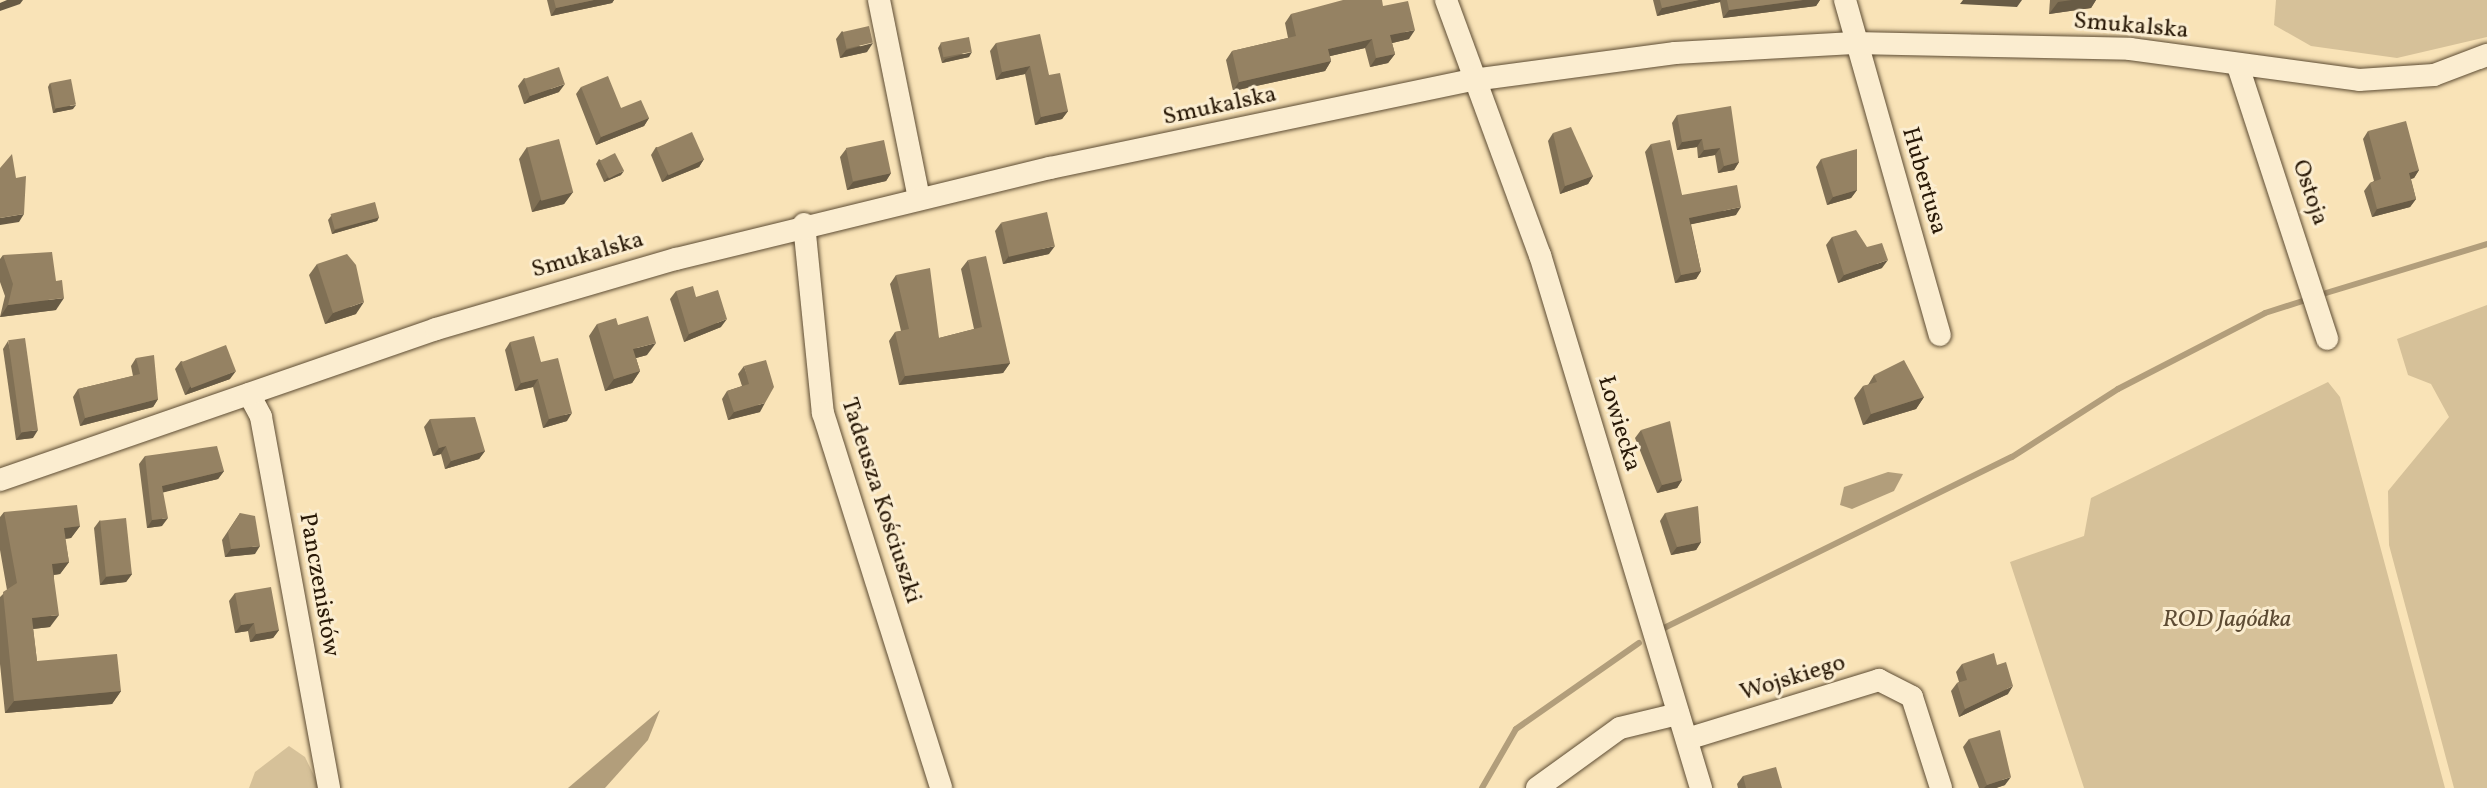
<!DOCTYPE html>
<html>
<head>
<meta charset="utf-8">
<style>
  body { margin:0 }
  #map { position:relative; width:2487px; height:788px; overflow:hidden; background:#f9e3b7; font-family:Vollkorn,serif }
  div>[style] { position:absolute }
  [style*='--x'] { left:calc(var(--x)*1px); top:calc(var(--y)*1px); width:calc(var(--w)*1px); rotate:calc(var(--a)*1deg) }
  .green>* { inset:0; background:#d6c199 }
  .water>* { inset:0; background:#b29e7b }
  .stream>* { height:6px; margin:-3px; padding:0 3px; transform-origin:3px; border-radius:3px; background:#b29e7b }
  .roads { filter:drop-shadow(0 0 2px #5d4c33) drop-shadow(0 0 2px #5d4c33) }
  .minor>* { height:22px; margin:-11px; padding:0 11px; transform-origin:11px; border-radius:11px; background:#fbedd0 }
  .wall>* { inset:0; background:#807055 }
  .shaded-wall>* { inset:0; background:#685b45 }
  .building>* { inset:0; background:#958263; transform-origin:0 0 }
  span { translate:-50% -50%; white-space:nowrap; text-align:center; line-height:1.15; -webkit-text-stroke:6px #fbedd0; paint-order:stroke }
  .street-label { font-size:24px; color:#291907 }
  .park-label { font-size:24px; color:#5d4b33; font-style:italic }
</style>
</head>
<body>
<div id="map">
  <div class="green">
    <div style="clip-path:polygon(2276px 0,2487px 0,2487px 37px,2397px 58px,2311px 46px,2274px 25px)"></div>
    <div style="clip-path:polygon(2487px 305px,2487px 788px,2454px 788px,2389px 545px,2388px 491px,2449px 417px,2431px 384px,2408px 375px,2397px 339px)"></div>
    <div style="clip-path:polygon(2328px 382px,2340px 397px,2445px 788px,2084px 788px,2010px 562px,2084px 536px,2091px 498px)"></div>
    <div style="clip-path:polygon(289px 746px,305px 757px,320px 788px,249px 788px,255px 772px)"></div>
  </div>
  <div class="water">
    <div style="clip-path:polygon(1888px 472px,1903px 474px,1894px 491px,1852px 509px,1840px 505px,1844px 487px)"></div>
    <div style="clip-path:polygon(660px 710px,648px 740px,605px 788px,568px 788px)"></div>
  </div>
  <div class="stream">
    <div style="--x:2326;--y:293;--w:168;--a:-16.9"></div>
    <div style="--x:1662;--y:629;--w:390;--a:-26.2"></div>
    <div style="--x:2012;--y:457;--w:126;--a:-32.7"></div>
    <div style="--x:2118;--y:389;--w:165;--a:-27.3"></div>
    <div style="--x:2265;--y:313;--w:46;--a:-17.7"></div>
    <div style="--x:1482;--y:788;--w:68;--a:-60"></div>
    <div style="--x:1516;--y:729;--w:150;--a:-35"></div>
  </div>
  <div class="roads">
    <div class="minor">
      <div style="--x:879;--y:0;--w:203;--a:78.6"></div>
      <div style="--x:1446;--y:0;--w:272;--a:69.8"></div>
      <div style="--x:1540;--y:255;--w:557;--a:73.19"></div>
      <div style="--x:1845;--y:0;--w:348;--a:74.2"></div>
      <div style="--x:2238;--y:66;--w:287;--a:71.9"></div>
      <div style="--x:804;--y:224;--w:190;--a:84.3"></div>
      <div style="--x:823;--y:413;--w:393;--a:72.5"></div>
      <div style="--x:249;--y:394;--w:26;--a:62"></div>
      <div style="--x:261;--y:417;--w:377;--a:79.6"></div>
      <div style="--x:0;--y:480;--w:461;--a:-19.1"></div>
      <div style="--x:436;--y:329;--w:250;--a:-16.3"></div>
      <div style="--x:676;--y:259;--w:385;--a:-13.7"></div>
      <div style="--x:1050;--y:168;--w:432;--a:-11.8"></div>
      <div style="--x:1473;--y:80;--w:204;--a:-7.6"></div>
      <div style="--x:1675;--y:53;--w:179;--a:-3.2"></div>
      <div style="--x:1854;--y:43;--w:276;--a:1.2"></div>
      <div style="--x:2130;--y:49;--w:231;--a:7.7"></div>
      <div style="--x:2359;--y:80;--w:75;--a:-3.8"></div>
      <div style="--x:2434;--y:75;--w:57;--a:-20.7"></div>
      <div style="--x:1687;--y:739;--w:201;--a:-17.1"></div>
      <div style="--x:1879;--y:680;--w:37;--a:27"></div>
      <div style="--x:1912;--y:697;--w:96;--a:72.3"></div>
      <div style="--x:1537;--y:788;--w:102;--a:-35.9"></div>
      <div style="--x:1620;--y:728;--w:60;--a:-13.6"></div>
    </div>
  </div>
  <div class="wall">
    <div style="clip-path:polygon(547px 0,614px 0,612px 3px,551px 16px)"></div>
    <div style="clip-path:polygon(1653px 0,1820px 0,1816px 6px,1723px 18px,1720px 2px,1657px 16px)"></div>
    <div style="clip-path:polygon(2050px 0,2096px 0,2091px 8px,2049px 14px)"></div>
    <div style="clip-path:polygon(1383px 6px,1409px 39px,1392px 43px,1395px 54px,1388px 63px,1370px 67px,1365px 48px,1330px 56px,1331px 61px,1325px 71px,1233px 91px,1226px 60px,1232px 51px,1288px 38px,1285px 23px,1291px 14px)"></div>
    <div style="clip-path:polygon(842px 31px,867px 52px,840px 58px,836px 39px)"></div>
    <div style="clip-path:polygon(941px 43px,969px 57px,942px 63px,938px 48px)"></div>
    <div style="clip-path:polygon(996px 43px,1049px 75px,1068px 111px,1062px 119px,1035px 125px,1025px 74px,996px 80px,990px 51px)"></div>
    <div style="clip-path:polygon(524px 78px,559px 92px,524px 104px,518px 86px)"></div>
    <div style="clip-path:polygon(50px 83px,73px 109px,53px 113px,48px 87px)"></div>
    <div style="clip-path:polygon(581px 87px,621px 108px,649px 118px,644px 126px,596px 145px,576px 94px)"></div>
    <div style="clip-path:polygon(1677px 115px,1739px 162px,1734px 170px,1718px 173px,1715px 155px,1698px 158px,1697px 147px,1677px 150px,1672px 123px)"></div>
    <div style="clip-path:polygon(2368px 131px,2419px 170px,2414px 178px,2411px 179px,2416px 199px,2410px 207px,2372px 217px,2364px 191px,2370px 183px,2374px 181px,2363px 139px)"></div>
    <div style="clip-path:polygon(1553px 133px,1593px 176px,1588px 184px,1560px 194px,1548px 141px)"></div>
    <div style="clip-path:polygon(1651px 144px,1682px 195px,1736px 215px,1691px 224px,1701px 271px,1696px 279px,1675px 283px,1645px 152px)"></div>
    <div style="clip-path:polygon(527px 147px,573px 192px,564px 204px,532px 212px,519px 159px)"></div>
    <div style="clip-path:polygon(656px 147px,704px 159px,699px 167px,662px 182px,651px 155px)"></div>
    <div style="clip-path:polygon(846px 149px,891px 173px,886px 181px,847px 190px,840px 157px)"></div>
    <div style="clip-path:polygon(599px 159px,621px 175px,604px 182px,596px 164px)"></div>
    <div style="clip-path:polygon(1821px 159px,1857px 190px,1851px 198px,1827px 205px,1816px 167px)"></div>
    <div style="clip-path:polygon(331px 216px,379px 217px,377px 221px,332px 234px,328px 220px)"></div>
    <div style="clip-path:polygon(1001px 223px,1049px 254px,1003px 264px,995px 231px)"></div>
    <div style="clip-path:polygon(1832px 237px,1882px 268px,1838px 283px,1826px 245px)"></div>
    <div style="clip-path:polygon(3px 255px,56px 310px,0 317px,5px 296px,0 282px,0 259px)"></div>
    <div style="clip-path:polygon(968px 260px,1010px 363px,1003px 373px,899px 385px,889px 341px,895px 332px,901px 331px,890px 284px,896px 275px,939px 338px,974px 329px,961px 269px)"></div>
    <div style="clip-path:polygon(317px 264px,356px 314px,325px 324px,309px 275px)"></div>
    <div style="clip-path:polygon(676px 291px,696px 297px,721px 327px,684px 342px,670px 299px)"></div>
    <div style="clip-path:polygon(597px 324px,647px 355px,636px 358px,640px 371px,632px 383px,605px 391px,589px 336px)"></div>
    <div style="clip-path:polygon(8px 341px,33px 438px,16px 440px,3px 349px)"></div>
    <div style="clip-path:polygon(510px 342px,541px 362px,567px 421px,543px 428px,533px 387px,515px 391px,505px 350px)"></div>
    <div style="clip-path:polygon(136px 358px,158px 399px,153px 407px,80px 426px,73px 397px,78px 389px,133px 376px,131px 366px)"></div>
    <div style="clip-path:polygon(181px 361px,230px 379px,185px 395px,175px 369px)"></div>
    <div style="clip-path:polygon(744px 366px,760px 412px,728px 420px,722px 399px,727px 391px,742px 386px,738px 374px)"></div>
    <div style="clip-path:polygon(1874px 375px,1924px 397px,1916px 409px,1863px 425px,1854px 398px,1863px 386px,1868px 385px)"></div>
    <div style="clip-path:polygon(430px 419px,485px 451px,479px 459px,445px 469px,441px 454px,433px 456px,424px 427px)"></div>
    <div style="clip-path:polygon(1641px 430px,1682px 480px,1677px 488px,1657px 493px,1635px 438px)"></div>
    <div style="clip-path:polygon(145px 456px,224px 471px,218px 479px,163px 492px,162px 526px,147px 528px,139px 464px)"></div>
    <div style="clip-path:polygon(4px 512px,80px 526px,71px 538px,65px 539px,69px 562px,60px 574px,54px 575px,50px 627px,33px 629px,37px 661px,121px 691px,112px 704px,5px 713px,0 664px,0 597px,7px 590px,0 550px,0 517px)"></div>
    <div style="clip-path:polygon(240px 513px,255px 554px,225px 557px,222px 540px)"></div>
    <div style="clip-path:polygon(1665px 513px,1701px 542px,1696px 550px,1671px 555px,1660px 521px)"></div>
    <div style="clip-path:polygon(100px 520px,132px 574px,126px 582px,100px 585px,94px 528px)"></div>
    <div style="clip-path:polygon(235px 593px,279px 630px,273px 638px,250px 642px,248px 631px,235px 633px,229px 601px)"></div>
    <div style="clip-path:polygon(1962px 664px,1997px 665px,2008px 694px,1959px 717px,1951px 691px,1957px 683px,1959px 682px,1956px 672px)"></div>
    <div style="clip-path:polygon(1969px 739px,2005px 785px,1996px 788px,1979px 788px,1963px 747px)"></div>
    <div style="clip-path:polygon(1743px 776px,1782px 788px,1738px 788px,1737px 784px)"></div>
  </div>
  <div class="shaded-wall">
    <div style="clip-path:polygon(7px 0,23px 0,20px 4px,0 11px,0 3px)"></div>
    <div style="clip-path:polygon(594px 0,614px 0,612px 3px,551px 16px,556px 8px)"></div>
    <div style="clip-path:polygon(1699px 0,1721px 0,1720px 2px,1657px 16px,1662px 8px)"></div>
    <div style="clip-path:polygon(1803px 0,1820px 0,1816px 6px,1723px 18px,1729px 10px)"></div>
    <div style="clip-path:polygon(1963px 0,2022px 0,2017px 7px,1960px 4px)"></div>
    <div style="clip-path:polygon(2072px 0,2096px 0,2091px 8px,2049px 14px,2058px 2px)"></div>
    <div style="clip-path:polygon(1415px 30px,1409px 39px,1384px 45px,1390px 35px)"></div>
    <div style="clip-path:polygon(1372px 39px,1365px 48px,1322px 58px,1328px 49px)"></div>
    <div style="clip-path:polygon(873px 43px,867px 52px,840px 58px,846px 50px)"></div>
    <div style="clip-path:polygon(972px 52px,969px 57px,942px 63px,945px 59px)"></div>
    <div style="clip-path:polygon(1395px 54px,1388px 63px,1370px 67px,1376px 58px)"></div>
    <div style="clip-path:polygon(1331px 61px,1325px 71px,1233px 91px,1239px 82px)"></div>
    <div style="clip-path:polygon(1030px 66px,1025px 74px,996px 80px,1002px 72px)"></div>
    <div style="clip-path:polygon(565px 84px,559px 92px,524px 104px,530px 96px)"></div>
    <div style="clip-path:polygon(76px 105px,73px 109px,53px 113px,56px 108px)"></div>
    <div style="clip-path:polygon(1068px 111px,1062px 119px,1035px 125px,1041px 117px)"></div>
    <div style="clip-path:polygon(649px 118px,644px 126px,596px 145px,601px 137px)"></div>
    <div style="clip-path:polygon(1702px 139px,1697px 147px,1677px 150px,1682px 142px)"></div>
    <div style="clip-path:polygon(1720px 148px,1715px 155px,1698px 158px,1704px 150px)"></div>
    <div style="clip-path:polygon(704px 159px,699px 167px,662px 182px,668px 174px)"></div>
    <div style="clip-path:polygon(1739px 162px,1734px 170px,1718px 173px,1724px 166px)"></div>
    <div style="clip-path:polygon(2419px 170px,2414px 178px,2403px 181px,2409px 173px)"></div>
    <div style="clip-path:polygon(624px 171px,621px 175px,604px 182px,607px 178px)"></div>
    <div style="clip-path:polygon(891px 173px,886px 181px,847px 190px,853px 182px)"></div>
    <div style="clip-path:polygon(1593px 176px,1588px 184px,1560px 194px,1565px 186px)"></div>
    <div style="clip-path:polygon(1857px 190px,1851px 198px,1827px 205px,1833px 197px)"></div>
    <div style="clip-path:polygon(573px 192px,564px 204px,532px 212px,540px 200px)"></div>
    <div style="clip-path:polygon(2416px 199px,2410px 207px,2372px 217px,2377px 209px)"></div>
    <div style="clip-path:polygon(1741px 207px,1736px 215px,1683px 226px,1689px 218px)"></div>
    <div style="clip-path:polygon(24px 214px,19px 222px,0 225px,0 218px)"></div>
    <div style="clip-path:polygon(379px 217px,377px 221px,332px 234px,335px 230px)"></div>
    <div style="clip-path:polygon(1055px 246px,1049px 254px,1003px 264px,1009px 256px)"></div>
    <div style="clip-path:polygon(1888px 260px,1882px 268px,1838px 283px,1844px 275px)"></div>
    <div style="clip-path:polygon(1701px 271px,1696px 279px,1675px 283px,1681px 275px)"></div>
    <div style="clip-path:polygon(64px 298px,56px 310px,0 317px,8px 305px)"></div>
    <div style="clip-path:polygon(364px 302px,356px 314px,325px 324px,333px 313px)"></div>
    <div style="clip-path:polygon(727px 319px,721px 327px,684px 342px,689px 334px)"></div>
    <div style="clip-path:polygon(656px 343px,647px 355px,625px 361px,633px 349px)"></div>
    <div style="clip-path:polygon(1010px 363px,1003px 373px,899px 385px,905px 376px)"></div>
    <div style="clip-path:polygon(236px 371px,230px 379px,185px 395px,190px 387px)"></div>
    <div style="clip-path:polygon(640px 371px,632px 383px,605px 391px,614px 379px)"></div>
    <div style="clip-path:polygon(538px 379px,533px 387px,515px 391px,521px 383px)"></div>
    <div style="clip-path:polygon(1924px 397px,1916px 409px,1863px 425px,1871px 414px)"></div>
    <div style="clip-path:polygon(158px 399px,153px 407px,80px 426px,85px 418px)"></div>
    <div style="clip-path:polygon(765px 403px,760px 412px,728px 420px,734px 412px)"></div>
    <div style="clip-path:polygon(572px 413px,567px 421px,543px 428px,549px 419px)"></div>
    <div style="clip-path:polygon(38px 430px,33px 438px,16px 440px,22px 432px)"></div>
    <div style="clip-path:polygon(446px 446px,441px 454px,433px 456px,439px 448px)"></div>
    <div style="clip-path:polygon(485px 451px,479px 459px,445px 469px,451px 461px)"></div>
    <div style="clip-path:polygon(224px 471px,218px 479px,157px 494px,162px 486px)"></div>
    <div style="clip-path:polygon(1682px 480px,1677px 488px,1657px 493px,1662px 485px)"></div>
    <div style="clip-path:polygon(168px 518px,162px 526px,147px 528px,152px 520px)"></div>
    <div style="clip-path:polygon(80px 526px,71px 538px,55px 540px,64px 528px)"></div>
    <div style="clip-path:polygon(1701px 542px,1696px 550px,1671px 555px,1677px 547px)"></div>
    <div style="clip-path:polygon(260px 546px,255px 554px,225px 557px,231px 549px)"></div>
    <div style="clip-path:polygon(69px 562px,60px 574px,44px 576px,52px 564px)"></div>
    <div style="clip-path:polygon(132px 574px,126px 582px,100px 585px,106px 577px)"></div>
    <div style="clip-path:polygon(59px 615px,50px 627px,23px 630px,32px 618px)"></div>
    <div style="clip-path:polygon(254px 623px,248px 631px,235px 633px,241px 625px)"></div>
    <div style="clip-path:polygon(279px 630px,273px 638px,250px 642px,256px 634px)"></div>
    <div style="clip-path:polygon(2013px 686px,2008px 694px,1959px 717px,1965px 709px)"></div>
    <div style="clip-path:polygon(121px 691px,112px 704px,5px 713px,14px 701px)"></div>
    <div style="clip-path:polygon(2011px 777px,2005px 785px,1996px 788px,1984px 788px,1987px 785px)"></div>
  </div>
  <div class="building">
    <div style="clip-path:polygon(554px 0,594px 0,556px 8px)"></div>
    <div style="clip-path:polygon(1343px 0,1382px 0,1383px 6px,1408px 1px,1415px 30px,1390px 35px,1395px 54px,1376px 58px,1372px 39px,1328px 49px,1331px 61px,1239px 82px,1232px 51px,1296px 36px,1291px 14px)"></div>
    <div style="clip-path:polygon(1660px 0,1699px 0,1662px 8px)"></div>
    <div style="clip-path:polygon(1727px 0,1803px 0,1729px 10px)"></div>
    <div style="left:869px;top:26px;width:17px;height:27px;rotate:77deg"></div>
    <div style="clip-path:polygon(1040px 34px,1049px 75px,1060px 73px,1068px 111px,1041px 117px,1030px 66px,1002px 72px,996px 43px)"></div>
    <div style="left:969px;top:37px;width:15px;height:29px;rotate:79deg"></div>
    <div style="left:559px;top:67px;width:18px;height:37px;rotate:71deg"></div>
    <div style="clip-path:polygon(608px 76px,621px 108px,641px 100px,649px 118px,601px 137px,581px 87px)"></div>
    <div style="left:71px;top:79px;width:26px;height:21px;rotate:79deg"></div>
    <div style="clip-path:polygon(1731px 106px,1739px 162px,1724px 166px,1720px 148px,1704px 150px,1702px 139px,1682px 142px,1677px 115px)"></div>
    <div style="clip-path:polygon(2406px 121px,2419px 170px,2409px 173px,2416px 199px,2377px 209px,2370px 183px,2381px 179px,2368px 131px)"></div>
    <div style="clip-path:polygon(1571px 127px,1593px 176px,1565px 186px,1553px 133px)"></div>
    <div style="left:692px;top:132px;width:30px;height:39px;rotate:66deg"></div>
    <div style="left:559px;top:139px;width:55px;height:33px;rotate:75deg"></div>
    <div style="left:884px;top:140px;width:34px;height:39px;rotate:78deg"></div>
    <div style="clip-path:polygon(1670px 140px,1682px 195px,1737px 185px,1741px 207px,1689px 218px,1701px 271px,1681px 275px,1651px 144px)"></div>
    <div style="clip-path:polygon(1857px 149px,1857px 190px,1833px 197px,1821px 159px)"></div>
    <div style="left:615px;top:153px;width:20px;height:17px;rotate:63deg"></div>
    <div style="clip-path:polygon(12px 154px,16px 178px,26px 176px,24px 214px,0 218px,0 168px)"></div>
    <div style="left:375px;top:202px;width:16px;height:46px;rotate:75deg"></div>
    <div style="left:1047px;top:212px;width:35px;height:47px;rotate:77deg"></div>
    <div style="clip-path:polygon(1856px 230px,1867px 247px,1882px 243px,1888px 260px,1844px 275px,1832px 237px)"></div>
    <div style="clip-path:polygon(52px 252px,56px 281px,62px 280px,64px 298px,8px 305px,13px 284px,3px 255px)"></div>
    <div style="clip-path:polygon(347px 254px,356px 265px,364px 302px,333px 313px,317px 264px)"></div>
    <div style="clip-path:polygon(986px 256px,1010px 363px,905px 376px,895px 332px,909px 329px,896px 275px,930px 268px,939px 338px,982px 327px,968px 260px)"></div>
    <div style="clip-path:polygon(693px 286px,696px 297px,718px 290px,727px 319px,689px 334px,676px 291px)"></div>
    <div style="clip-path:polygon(648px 316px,656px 343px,633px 349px,640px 371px,614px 379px,597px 324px,616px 318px,618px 325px)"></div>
    <div style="clip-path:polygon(534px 336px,541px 362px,558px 358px,572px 413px,549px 419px,538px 379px,521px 383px,510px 342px)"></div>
    <div style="left:25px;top:338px;width:93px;height:17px;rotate:82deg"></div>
    <div style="left:226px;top:345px;width:28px;height:48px;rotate:69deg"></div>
    <div style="clip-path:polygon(154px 355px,158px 399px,85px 418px,78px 389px,140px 374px,136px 358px)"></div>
    <div style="clip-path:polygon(766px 360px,774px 387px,765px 403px,734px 412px,727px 391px,749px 384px,744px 366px)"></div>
    <div style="clip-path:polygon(1904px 360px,1924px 397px,1871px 414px,1863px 386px,1877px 382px,1874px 375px)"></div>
    <div style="clip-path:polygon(475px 417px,485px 451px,451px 461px,446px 446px,439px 448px,430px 419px)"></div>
    <div style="clip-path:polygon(1670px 421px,1682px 480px,1662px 485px,1641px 430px)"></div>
    <div style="clip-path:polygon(217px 446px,224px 471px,162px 486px,168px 518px,152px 520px,145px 456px)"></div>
    <div style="clip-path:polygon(77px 505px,80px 526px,64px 528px,69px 562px,52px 564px,59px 615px,32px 618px,37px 661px,117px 654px,121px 691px,14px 701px,3px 592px,17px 583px,4px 512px)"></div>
    <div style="clip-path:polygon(1698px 506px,1701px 542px,1677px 547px,1665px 513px)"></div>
    <div style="clip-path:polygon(240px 513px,255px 516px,260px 546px,231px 549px,228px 532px)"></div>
    <div style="left:126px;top:518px;width:56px;height:26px;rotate:84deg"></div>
    <div style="clip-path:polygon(271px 587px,279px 630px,256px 634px,254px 623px,241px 625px,235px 593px)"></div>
    <div style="clip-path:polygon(1994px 653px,1997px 665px,2006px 662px,2013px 686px,1965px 709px,1957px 683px,1967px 680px,1962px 664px)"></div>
    <div style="clip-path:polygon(2000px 730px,2011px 777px,1987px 785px,1969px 739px)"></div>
    <div style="clip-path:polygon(1776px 767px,1782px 788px,1746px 788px,1743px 776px)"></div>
  </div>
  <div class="street-label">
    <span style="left:2131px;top:27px;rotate:5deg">Smukalska</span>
    <span style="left:1220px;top:107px;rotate:-12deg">Smukalska</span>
    <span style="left:1923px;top:181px;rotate:74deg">Hubertusa</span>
    <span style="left:2309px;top:193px;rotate:71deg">Ostoja</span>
    <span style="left:588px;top:256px;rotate:-16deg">Smukalska</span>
    <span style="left:1618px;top:424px;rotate:73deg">Łowiecka</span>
    <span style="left:880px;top:501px;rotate:72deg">Tadeusza Kościuszki</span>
    <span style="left:318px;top:585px;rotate:80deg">Panczenistów</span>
    <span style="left:1793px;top:679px;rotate:-17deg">Wojskiego</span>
  </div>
  <div class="park-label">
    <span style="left:2227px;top:621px">ROD Jagódka</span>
  </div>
</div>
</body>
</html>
